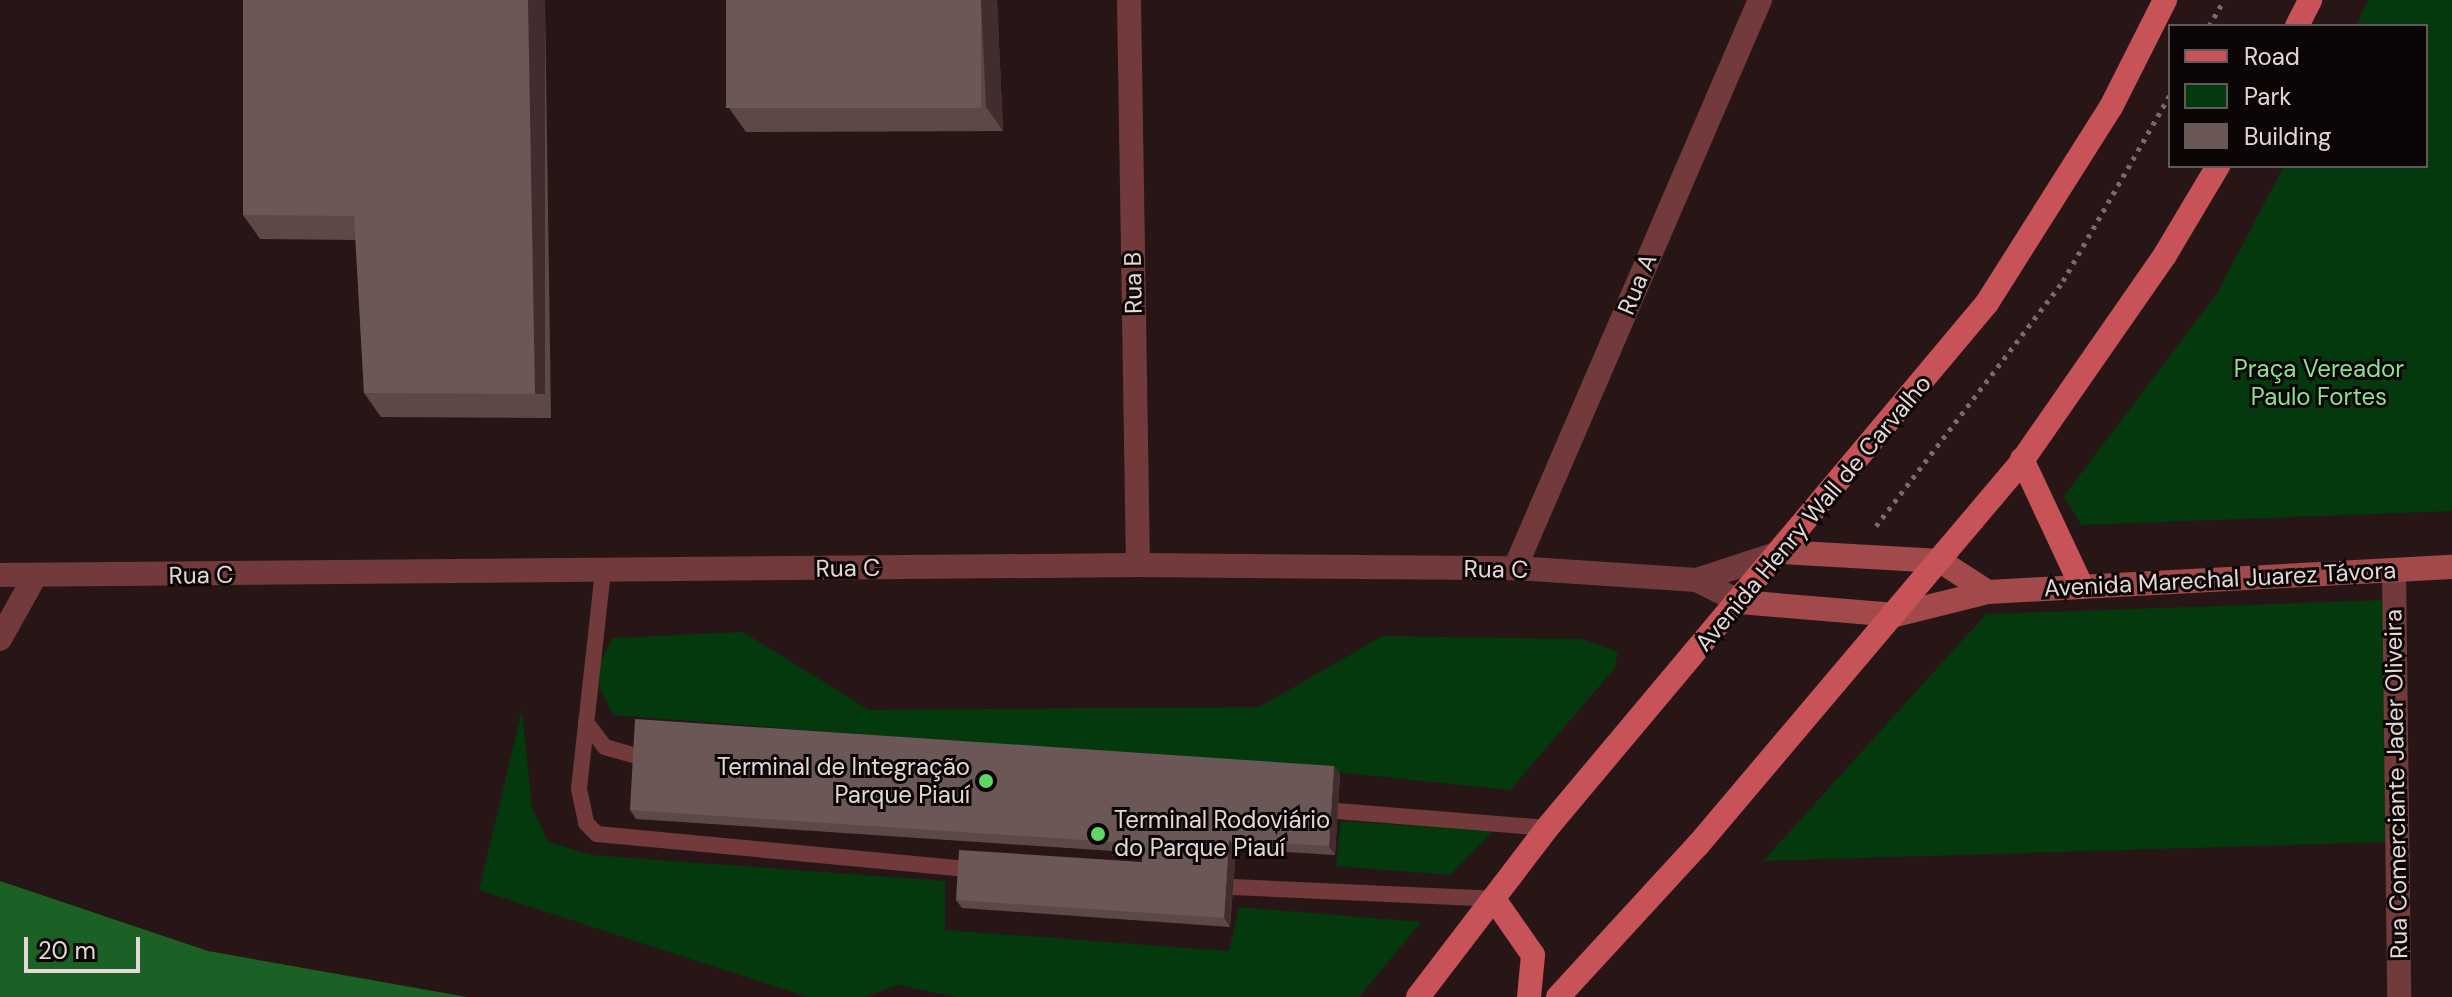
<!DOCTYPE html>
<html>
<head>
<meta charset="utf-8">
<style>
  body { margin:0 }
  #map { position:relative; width:2452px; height:997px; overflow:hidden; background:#281616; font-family:"DM Sans",sans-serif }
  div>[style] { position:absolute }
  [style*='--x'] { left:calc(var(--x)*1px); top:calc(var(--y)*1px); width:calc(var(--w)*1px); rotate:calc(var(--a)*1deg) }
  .green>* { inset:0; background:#04380d }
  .forest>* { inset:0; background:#1b6024 }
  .path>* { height:5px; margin-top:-2.5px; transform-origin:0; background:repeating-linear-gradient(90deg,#7a6a6a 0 4px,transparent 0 10px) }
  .lane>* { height:16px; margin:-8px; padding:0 8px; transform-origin:8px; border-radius:8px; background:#723a3b }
  .street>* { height:24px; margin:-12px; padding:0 12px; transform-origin:12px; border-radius:12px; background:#723a3b }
  .secondary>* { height:24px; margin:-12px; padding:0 12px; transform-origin:12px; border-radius:12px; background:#a2494c }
  .primary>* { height:24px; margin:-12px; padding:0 12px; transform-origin:12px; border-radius:12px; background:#c75359 }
  .wall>* { inset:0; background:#5b4847 }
  .shaded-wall>* { inset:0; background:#412d2d; transform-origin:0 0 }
  .building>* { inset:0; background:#6a5756; transform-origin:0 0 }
  .dots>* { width:22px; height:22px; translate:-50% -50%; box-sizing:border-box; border:4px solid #0b0505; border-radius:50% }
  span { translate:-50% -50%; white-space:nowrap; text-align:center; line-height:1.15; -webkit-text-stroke:6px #0b0505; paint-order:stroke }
  .street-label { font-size:24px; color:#e4d7d7 }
  .park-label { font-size:24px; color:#8ae38e }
  .poi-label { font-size:24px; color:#e4d7d7 }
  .right { translate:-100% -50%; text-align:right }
  .left { translate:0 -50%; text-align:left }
  .legend { position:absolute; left:2168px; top:24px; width:260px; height:144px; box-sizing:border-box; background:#0b0505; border:2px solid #625959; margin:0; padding:10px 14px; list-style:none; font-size:24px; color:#e4d7d7 }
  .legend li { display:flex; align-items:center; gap:16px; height:40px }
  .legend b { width:40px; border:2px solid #625959 }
  .scale { position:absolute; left:24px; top:937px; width:116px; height:36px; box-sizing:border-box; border:4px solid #e4d7d7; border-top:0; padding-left:10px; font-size:24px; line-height:28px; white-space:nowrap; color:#e4d7d7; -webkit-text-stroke:6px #0b0505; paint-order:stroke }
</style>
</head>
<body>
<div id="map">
  <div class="green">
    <div style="clip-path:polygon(2368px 0,2452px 0,2452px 511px,2081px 525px,2064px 496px,2216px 295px,2284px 166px,2426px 166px,2426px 26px,2356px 26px)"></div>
    <div style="clip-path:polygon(2384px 600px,2386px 842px,1763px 861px,1986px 614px)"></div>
    <div style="clip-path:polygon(743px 632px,869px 710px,1259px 707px,1383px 636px,1582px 639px,1618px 652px,1615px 668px,1510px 790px,1297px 768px,613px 715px,599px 686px,600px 662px,613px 638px)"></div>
    <div style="clip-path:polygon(522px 710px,532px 808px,548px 842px,592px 855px,945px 881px,945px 930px,1229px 951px,1239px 907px,1421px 922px,1359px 997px,955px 997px,898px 985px,864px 997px,808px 997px,479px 890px)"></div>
    <div style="clip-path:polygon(1341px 821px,1493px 831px,1450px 875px,1336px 866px)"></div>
  </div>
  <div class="forest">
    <div style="clip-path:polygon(0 881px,208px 951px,467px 997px,0 997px)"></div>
  </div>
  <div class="path">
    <div style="--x:2209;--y:26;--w:30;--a:-60"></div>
    <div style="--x:1876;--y:526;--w:308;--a:-52.6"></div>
    <div style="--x:2063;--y:281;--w:215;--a:-60.1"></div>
  </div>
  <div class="lane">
    <div style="--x:603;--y:571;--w:219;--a:96.3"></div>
    <div style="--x:579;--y:789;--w:35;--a:78"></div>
    <div style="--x:586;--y:823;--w:16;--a:45"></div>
    <div style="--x:597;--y:834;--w:369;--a:5.4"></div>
    <div style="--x:586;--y:722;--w:31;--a:53"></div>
    <div style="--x:605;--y:747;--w:36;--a:16"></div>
    <div style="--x:1337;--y:811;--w:211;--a:4.6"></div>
    <div style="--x:1233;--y:887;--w:261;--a:2.6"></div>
  </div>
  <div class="street">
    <div style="--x:1129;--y:0;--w:565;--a:89.09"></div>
    <div style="--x:1515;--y:568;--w:619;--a:-66.67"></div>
    <div style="--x:2394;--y:570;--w:427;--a:89.3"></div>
    <div style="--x:0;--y:575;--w:1138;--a:-0.5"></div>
    <div style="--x:1138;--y:565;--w:377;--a:0.5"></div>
    <div style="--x:1515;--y:568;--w:182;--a:3.8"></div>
    <div style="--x:1697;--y:580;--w:89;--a:-18.2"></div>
    <div style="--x:1697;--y:580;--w:48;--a:27.1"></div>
    <div style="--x:0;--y:639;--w:70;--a:-60.9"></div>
  </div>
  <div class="secondary">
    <div style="--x:1782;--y:552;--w:158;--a:3.3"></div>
    <div style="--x:1940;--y:561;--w:57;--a:32.9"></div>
    <div style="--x:1740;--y:602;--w:156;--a:4.8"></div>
    <div style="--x:1895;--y:615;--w:96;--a:-13.9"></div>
    <div style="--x:1988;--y:592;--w:465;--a:-3.1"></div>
  </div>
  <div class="primary">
    <div style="--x:2297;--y:26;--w:29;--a:-63"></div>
    <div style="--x:2022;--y:459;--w:141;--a:64.9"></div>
    <div style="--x:1494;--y:899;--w:68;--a:55.1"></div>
    <div style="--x:1533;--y:955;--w:42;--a:95.4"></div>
    <div style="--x:1418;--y:997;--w:213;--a:-52.6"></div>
    <div style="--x:1547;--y:828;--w:685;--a:-50.03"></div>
    <div style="--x:1987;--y:303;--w:232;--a:-57.7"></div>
    <div style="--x:2111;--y:107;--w:120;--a:-63.2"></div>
    <div style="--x:1558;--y:997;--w:207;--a:-47.4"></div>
    <div style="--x:1698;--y:845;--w:494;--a:-49.8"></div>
    <div style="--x:2017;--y:468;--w:259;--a:-55.2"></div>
    <div style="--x:2165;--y:255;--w:104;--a:-59.2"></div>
  </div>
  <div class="wall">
    <div style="clip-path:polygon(545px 0,551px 418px,381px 417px,364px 393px,356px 240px,260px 239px,243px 215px)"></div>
    <div style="clip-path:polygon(997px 0,1003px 131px,746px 132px,729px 108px)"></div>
    <div style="clip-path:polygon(1334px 766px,1340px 774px,1335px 855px,1236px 849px,1230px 927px,962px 908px,956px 900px,1142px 862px,1142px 853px,636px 819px,630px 810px)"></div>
  </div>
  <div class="shaded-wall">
    <div style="left:528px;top:0;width:17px;height:394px"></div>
    <div style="clip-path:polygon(981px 0,997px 0,1003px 131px,986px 107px)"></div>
    <div style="clip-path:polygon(1334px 766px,1340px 774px,1335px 855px,1329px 846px)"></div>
    <div style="clip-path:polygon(1229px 840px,1236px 849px,1230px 927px,1224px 918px)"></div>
  </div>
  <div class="building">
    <div style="clip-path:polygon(243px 0,528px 0,535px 394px,364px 393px,354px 216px,243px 215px)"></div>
    <div style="left:726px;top:0;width:255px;height:108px"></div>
    <div style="clip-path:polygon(635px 719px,1334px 766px,1329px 846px,1229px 840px,1224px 918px,956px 900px,959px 850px,1142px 862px,1143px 844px,630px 810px)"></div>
  </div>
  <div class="dots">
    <div style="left:986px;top:781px;background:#60d56a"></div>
    <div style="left:1098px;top:834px;background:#60d56a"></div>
  </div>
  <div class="street-label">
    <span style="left:1133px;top:283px;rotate:-91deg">Rua B</span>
    <span style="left:1637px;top:284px;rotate:-67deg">Rua A</span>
    <span style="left:1813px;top:513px;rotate:-50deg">Avenida Henry Wall de Carvalho</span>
    <span style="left:848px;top:568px;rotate:-1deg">Rua C</span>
    <span style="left:1496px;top:569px;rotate:1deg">Rua C</span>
    <span style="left:201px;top:575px;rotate:-1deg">Rua C</span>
    <span style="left:2220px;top:579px;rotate:-3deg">Avenida Marechal Juarez Távora</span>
    <span style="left:2396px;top:784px;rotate:-91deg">Rua Comerciante Jader Oliveira</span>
  </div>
  <div class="park-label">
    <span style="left:2319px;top:383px">Praça Vereador<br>Paulo Fortes</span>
  </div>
  <div class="poi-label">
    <span class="right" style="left:970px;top:781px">Terminal de Integração<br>Parque Piauí</span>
    <span class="left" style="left:1114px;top:834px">Terminal Rodoviário<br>do Parque Piauí</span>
  </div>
  <ul class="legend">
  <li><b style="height:10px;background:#c75359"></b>Road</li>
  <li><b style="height:22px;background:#04380d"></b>Park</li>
  <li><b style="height:22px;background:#6a5756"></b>Building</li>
  </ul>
  <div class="scale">20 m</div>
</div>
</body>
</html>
